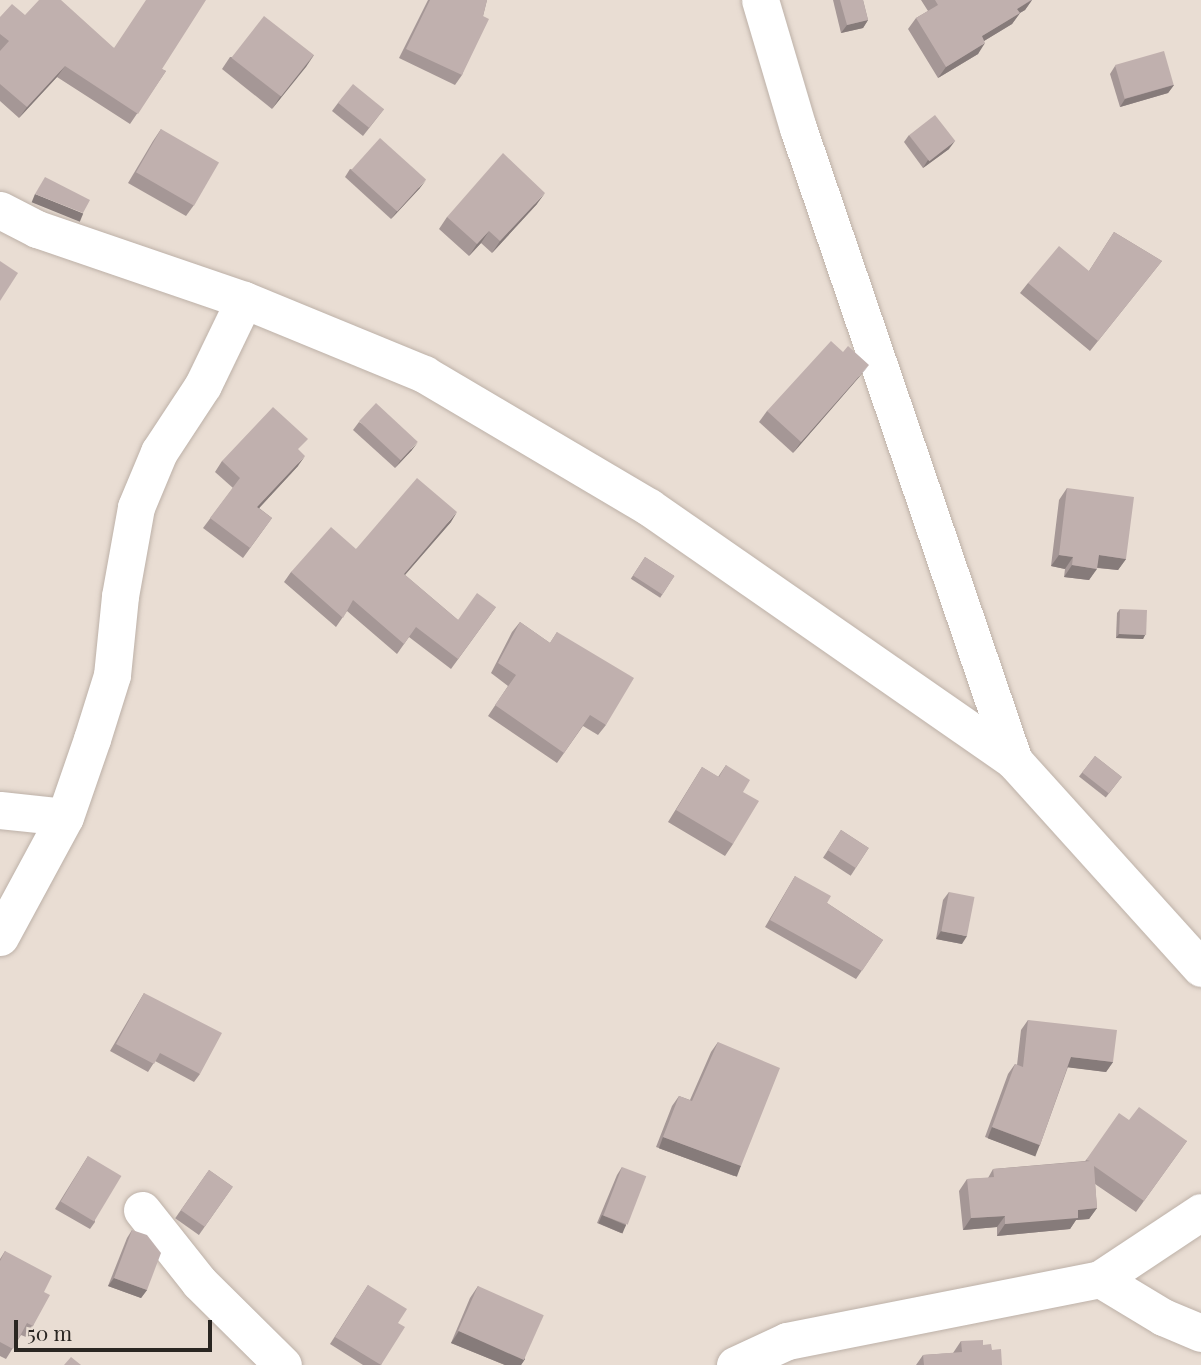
<!DOCTYPE html>
<html>
<head>
<meta charset="utf-8">
<style>
  body { margin:0 }
  #map { position:relative; width:1201px; height:1365px; overflow:hidden; background:#e9ddd3; font-family:"Playfair Display",serif }
  div>[style] { position:absolute }
  [style*='--x'] { left:calc(var(--x)*1px); top:calc(var(--y)*1px); width:calc(var(--w)*1px); rotate:calc(var(--a)*1deg) }
  .roads { filter:drop-shadow(0 0 2px #bdb1a8) drop-shadow(0 0 2px #bdb1a8) }
  .minor>* { height:37px; margin:-18.5px; padding:0 18.5px; transform-origin:18.5px; border-radius:18.5px; background:#fff }
  .wall>* { inset:0; background:#a59796; transform-origin:0 0 }
  .shaded-wall>* { inset:0; background:#867b7a; transform-origin:0 0 }
  .building>* { inset:0; background:#c0b0ae; transform-origin:0 0 }
  span { translate:-50% -50%; white-space:nowrap; text-align:center; line-height:1.15; -webkit-text-stroke:7px #e9ddd3; paint-order:stroke }
  .scale { position:absolute; left:14px; top:1320px; width:198px; height:32px; box-sizing:border-box; border:4px solid #2a2622; border-top:0; padding-left:9px; font-size:21px; line-height:24px; white-space:nowrap; color:#2a2622; -webkit-text-stroke:5px #e9ddd3; paint-order:stroke }
</style>
</head>
<body>
<div id="map">
  <div class="roads">
    <div class="minor">
      <div style="--x:760;--y:0;--w:134;--a:73.5"></div>
      <div style="--x:798;--y:128;--w:669;--a:71.16"></div>
      <div style="--x:0;--y:210;--w:42;--a:27.2"></div>
      <div style="--x:37;--y:229;--w:219;--a:18.9"></div>
      <div style="--x:244;--y:300;--w:195;--a:22.3"></div>
      <div style="--x:424;--y:374;--w:261;--a:30.6"></div>
      <div style="--x:649;--y:507;--w:445;--a:34.8"></div>
      <div style="--x:1014;--y:761;--w:279;--a:47.9"></div>
      <div style="--x:0;--y:810;--w:65;--a:6.1"></div>
      <div style="--x:0;--y:937;--w:136;--a:-61.6"></div>
      <div style="--x:65;--y:817;--w:83;--a:-70.9"></div>
      <div style="--x:92;--y:739;--w:67;--a:-72.6"></div>
      <div style="--x:112;--y:675;--w:79;--a:-84.2"></div>
      <div style="--x:120;--y:596;--w:90;--a:-79.8"></div>
      <div style="--x:136;--y:507;--w:60;--a:-67.3"></div>
      <div style="--x:159;--y:452;--w:80;--a:-56.7"></div>
      <div style="--x:203;--y:385;--w:94;--a:-64.2"></div>
      <div style="--x:142;--y:1210;--w:92;--a:51.6"></div>
      <div style="--x:199;--y:1282;--w:118;--a:44.7"></div>
      <div style="--x:1100;--y:1279;--w:74;--a:31.1"></div>
      <div style="--x:1163;--y:1317;--w:41;--a:22.8"></div>
      <div style="--x:735;--y:1365;--w:57;--a:-24.8"></div>
      <div style="--x:787;--y:1341;--w:319;--a:-11.2"></div>
      <div style="--x:1100;--y:1279;--w:121;--a:-33.6"></div>
    </div>
  </div>
  <div class="wall">
    <div style="clip-path:polygon(428px 0,487px 0,483px 16px,462px 75px,455px 85px,399px 58px)"></div>
    <div style="clip-path:polygon(833px 0,863px 0,868px 20px,863px 28px,841px 33px)"></div>
    <div style="clip-path:polygon(921px 0,1032px 0,1025px 10px,1020px 13px,1012px 24px,984px 41px,978px 54px,938px 78px,908px 29px,916px 18px,928px 11px)"></div>
    <div style="clip-path:polygon(25px 15px,114px 48px,166px 71px,130px 124px,57px 77px,19px 118px,0 101px,0 17px)"></div>
    <div style="clip-path:polygon(314px 55px,272px 109px,222px 69px,230px 57px)"></div>
    <div style="clip-path:polygon(1115px 66px,1174px 85px,1168px 93px,1120px 107px,1110px 74px)"></div>
    <div style="clip-path:polygon(338px 103px,384px 109px,363px 136px,332px 111px)"></div>
    <div style="clip-path:polygon(161px 129px,194px 205px,186px 216px,128px 183px,153px 141px)"></div>
    <div style="clip-path:polygon(909px 135px,949px 149px,923px 168px,904px 142px)"></div>
    <div style="clip-path:polygon(350px 169px,420px 188px,391px 219px,345px 177px)"></div>
    <div style="clip-path:polygon(537px 204px,492px 253px,481px 243px,469px 256px,439px 229px,447px 217px)"></div>
    <div style="clip-path:polygon(1114px 232px,1162px 261px,1090px 351px,1020px 293px,1028px 283px,1089px 271px)"></div>
    <div style="clip-path:polygon(860px 376px,793px 453px,759px 422px,767px 411px)"></div>
    <div style="clip-path:polygon(359px 422px,412px 450px,395px 468px,353px 430px)"></div>
    <div style="clip-path:polygon(300px 451px,298px 466px,259px 508px,272px 518px,243px 558px,203px 528px,233px 488px,215px 472px,222px 461px)"></div>
    <div style="clip-path:polygon(1067px 488px,1126px 559px,1118px 570px,1097px 568px,1089px 580px,1064px 577px,1065px 569px,1051px 566px,1059px 500px)"></div>
    <div style="clip-path:polygon(451px 522px,405px 575px,458px 620px,496px 607px,451px 669px,409px 637px,397px 654px,347px 611px,336px 627px,284px 582px,291px 572px,356px 549px)"></div>
    <div style="left:645px;top:557px;width:35px;height:26px;rotate:33deg"></div>
    <div style="clip-path:polygon(1120px 609px,1145px 635px,1143px 639px,1116px 638px,1117px 613px)"></div>
    <div style="clip-path:polygon(520px 622px,550px 643px,557px 632px,606px 725px,598px 735px,583px 726px,557px 763px,488px 716px,508px 686px,491px 673px,512px 632px)"></div>
    <div style="left:1095px;top:756px;width:34px;height:26px;rotate:38deg"></div>
    <div style="clip-path:polygon(726px 765px,743px 792px,733px 844px,725px 856px,668px 822px,702px 767px,718px 777px)"></div>
    <div style="left:841px;top:830px;width:33px;height:33px;rotate:33deg"></div>
    <div style="clip-path:polygon(795px 876px,827px 903px,883px 940px,856px 979px,765px 927px)"></div>
    <div style="clip-path:polygon(949px 892px,962px 944px,936px 939px,943px 900px)"></div>
    <div style="clip-path:polygon(144px 993px,200px 1074px,194px 1082px,155px 1061px,148px 1072px,110px 1051px)"></div>
    <div style="clip-path:polygon(1028px 1020px,1113px 1062px,1106px 1072px,1068px 1067px,1040px 1145px,1033px 1155px,985px 1137px,1008px 1074px,1015px 1064px,1017px 1065px,1021px 1030px)"></div>
    <div style="clip-path:polygon(718px 1042px,741px 1166px,734px 1176px,656px 1147px,672px 1106px,679px 1096px,690px 1100px,711px 1052px)"></div>
    <div style="clip-path:polygon(1129px 1120px,1187px 1141px,1136px 1212px,1095px 1184px,1097px 1208px,1089px 1219px,1076px 1220px,1070px 1229px,997px 1236px,997px 1227px,963px 1230px,959px 1191px,967px 1179px,988px 1178px,993px 1169px,1085px 1161px)"></div>
    <div style="clip-path:polygon(88px 1156px,95px 1222px,90px 1229px,55px 1209px)"></div>
    <div style="clip-path:polygon(622px 1167px,626px 1225px,621px 1233px,597px 1223px,617px 1175px)"></div>
    <div style="left:209px;top:1170px;width:29px;height:59px;rotate:35deg"></div>
    <div style="clip-path:polygon(132px 1230px,147px 1290px,141px 1298px,108px 1286px,127px 1238px)"></div>
    <div style="clip-path:polygon(5px 1251px,44px 1292px,33px 1326px,26px 1337px,21px 1335px,6px 1359px,0 1356px,0 1259px)"></div>
    <div style="clip-path:polygon(368px 1285px,398px 1323px,381px 1365px,363px 1365px,330px 1344px)"></div>
    <div style="clip-path:polygon(478px 1286px,525px 1359px,521px 1365px,505px 1365px,451px 1343px,470px 1298px)"></div>
    <div style="clip-path:polygon(961px 1341px,983px 1345px,992px 1350px,1002px 1365px,916px 1365px,923px 1355px,953px 1353px)"></div>
  </div>
  <div class="shaded-wall">
    <div style="clip-path:polygon(1032px 0,1025px 10px,1009px 19px,1017px 9px)"></div>
    <div style="clip-path:polygon(1020px 13px,1012px 24px,974px 47px,982px 36px)"></div>
    <div style="clip-path:polygon(868px 20px,863px 28px,841px 33px,847px 25px)"></div>
    <div style="clip-path:polygon(985px 43px,978px 54px,938px 78px,946px 67px)"></div>
    <div style="clip-path:polygon(314px 55px,306px 67px,272px 109px,280px 97px)"></div>
    <div style="clip-path:polygon(65px 66px,57px 77px,19px 118px,27px 107px)"></div>
    <div style="clip-path:polygon(1174px 85px,1168px 93px,1120px 107px,1125px 99px)"></div>
    <div style="clip-path:polygon(955px 141px,949px 149px,923px 168px,928px 160px)"></div>
    <div style="clip-path:polygon(426px 180px,420px 188px,391px 219px,397px 211px)"></div>
    <div style="clip-path:polygon(545px 193px,537px 204px,492px 253px,500px 241px)"></div>
    <div style="left:35px;top:194px;width:52px;height:9px;rotate:22deg"></div>
    <div style="clip-path:polygon(489px 231px,481px 243px,469px 256px,477px 244px)"></div>
    <div style="clip-path:polygon(869px 365px,860px 376px,793px 453px,801px 442px)"></div>
    <div style="clip-path:polygon(418px 442px,412px 450px,395px 468px,401px 460px)"></div>
    <div style="clip-path:polygon(305px 456px,298px 466px,250px 518px,257px 507px)"></div>
    <div style="clip-path:polygon(457px 512px,451px 522px,397px 584px,404px 574px)"></div>
    <div style="clip-path:polygon(1059px 555px,1073px 557px,1065px 569px,1051px 566px)"></div>
    <div style="clip-path:polygon(1099px 555px,1126px 559px,1118px 570px,1091px 567px)"></div>
    <div style="clip-path:polygon(1072px 565px,1097px 569px,1089px 580px,1064px 577px)"></div>
    <div style="clip-path:polygon(1119px 634px,1145px 635px,1143px 639px,1116px 638px)"></div>
    <div style="clip-path:polygon(941px 931px,967px 936px,962px 944px,936px 939px)"></div>
    <div style="clip-path:polygon(1071px 1057px,1113px 1062px,1106px 1072px,1065px 1067px)"></div>
    <div style="left:992px;top:1127px;width:51px;height:12px;rotate:21deg"></div>
    <div style="left:663px;top:1137px;width:83px;height:12px;rotate:20deg"></div>
    <div style="clip-path:polygon(1097px 1208px,1089px 1219px,1076px 1220px,1070px 1229px,997px 1236px,1005px 1224px,1078px 1210px)"></div>
    <div style="left:602px;top:1215px;width:26px;height:9px;rotate:23deg"></div>
    <div style="clip-path:polygon(1005px 1216px,997px 1227px,963px 1230px,971px 1218px)"></div>
    <div style="clip-path:polygon(114px 1278px,147px 1290px,141px 1298px,108px 1286px)"></div>
    <div style="clip-path:polygon(459px 1331px,525px 1359px,521px 1365px,505px 1365px,451px 1343px)"></div>
  </div>
  <div class="building">
    <div style="clip-path:polygon(39px 0,61px 0,114px 48px,146px 0,206px 0,162px 69px,166px 71px,138px 114px,65px 66px,27px 107px,0 84px,0 51px,9px 41px,0 34px,0 17px,12px 4px,25px 15px)"></div>
    <div style="clip-path:polygon(430px 0,487px 0,483px 16px,489px 19px,462px 75px,406px 49px)"></div>
    <div style="clip-path:polygon(840px 0,863px 0,868px 20px,847px 25px)"></div>
    <div style="clip-path:polygon(935px 0,1031px 0,1017px 9px,1020px 13px,982px 36px,985px 43px,946px 67px,916px 18px,938px 5px)"></div>
    <div style="left:264px;top:16px;width:63px;height:53px;rotate:38deg"></div>
    <div style="left:1164px;top:51px;width:35px;height:51px;rotate:74deg"></div>
    <div style="left:353px;top:84px;width:40px;height:24px;rotate:39deg"></div>
    <div style="left:935px;top:115px;width:33px;height:33px;rotate:52deg"></div>
    <div style="left:161px;top:129px;width:67px;height:50px;rotate:30deg"></div>
    <div style="left:380px;top:138px;width:62px;height:43px;rotate:42deg"></div>
    <div style="clip-path:polygon(503px 153px,545px 193px,500px 241px,489px 231px,477px 244px,447px 217px)"></div>
    <div style="clip-path:polygon(45px 177px,90px 200px,83px 213px,35px 194px)"></div>
    <div style="clip-path:polygon(1114px 232px,1162px 261px,1098px 341px,1028px 283px,1059px 246px,1089px 271px)"></div>
    <div style="clip-path:polygon(0 261px,18px 273px,0 301px)"></div>
    <div style="clip-path:polygon(831px 341px,843px 352px,848px 346px,869px 365px,801px 442px,767px 411px)"></div>
    <div style="left:376px;top:403px;width:57px;height:25px;rotate:43deg"></div>
    <div style="clip-path:polygon(273px 407px,308px 439px,298px 449px,305px 456px,257px 507px,272px 518px,250px 548px,210px 518px,240px 478px,222px 461px)"></div>
    <div style="clip-path:polygon(417px 478px,457px 512px,404px 574px,458px 620px,477px 593px,496px 607px,458px 659px,416px 627px,404px 644px,353px 600px,343px 618px,291px 572px,331px 527px,356px 549px)"></div>
    <div style="clip-path:polygon(1067px 488px,1134px 497px,1126px 559px,1099px 555px,1097px 569px,1072px 565px,1073px 557px,1059px 555px)"></div>
    <div style="left:645px;top:557px;width:35px;height:22px;rotate:33deg"></div>
    <div style="left:1120px;top:609px;width:27px;height:25px;rotate:2deg"></div>
    <div style="clip-path:polygon(520px 622px,550px 643px,557px 632px,634px 678px,606px 725px,590px 715px,564px 753px,495px 705px,516px 675px,498px 663px)"></div>
    <div style="left:1095px;top:756px;width:34px;height:21px;rotate:38deg"></div>
    <div style="clip-path:polygon(726px 765px,750px 780px,743px 792px,759px 801px,733px 844px,676px 810px,702px 767px,719px 777px)"></div>
    <div style="left:841px;top:830px;width:33px;height:24px;rotate:33deg"></div>
    <div style="clip-path:polygon(795px 876px,831px 896px,827px 903px,883px 940px,862px 971px,770px 920px)"></div>
    <div style="left:949px;top:892px;width:26px;height:40px;rotate:11deg"></div>
    <div style="clip-path:polygon(144px 993px,222px 1033px,200px 1074px,160px 1053px,154px 1064px,116px 1044px)"></div>
    <div style="clip-path:polygon(1028px 1020px,1117px 1030px,1113px 1062px,1071px 1057px,1040px 1145px,992px 1127px,1015px 1064px,1023px 1067px)"></div>
    <div style="clip-path:polygon(718px 1042px,780px 1068px,741px 1166px,663px 1137px,679px 1096px,692px 1101px)"></div>
    <div style="clip-path:polygon(1139px 1107px,1187px 1141px,1144px 1201px,1094px 1166px,1097px 1208px,1078px 1210px,1078px 1218px,1005px 1224px,1005px 1216px,971px 1218px,967px 1179px,994px 1177px,993px 1169px,1090px 1161px,1086px 1160px,1119px 1113px,1129px 1120px)"></div>
    <div style="left:88px;top:1156px;width:39px;height:53px;rotate:31deg"></div>
    <div style="left:622px;top:1167px;width:26px;height:52px;rotate:21deg"></div>
    <div style="left:209px;top:1170px;width:29px;height:49px;rotate:35deg"></div>
    <div style="clip-path:polygon(132px 1230px,147px 1235px,161px 1253px,147px 1290px,114px 1278px)"></div>
    <div style="clip-path:polygon(5px 1251px,52px 1276px,44px 1292px,50px 1295px,33px 1326px,27px 1323px,13px 1349px,0 1342px,0 1261px)"></div>
    <div style="clip-path:polygon(368px 1285px,407px 1309px,398px 1323px,405px 1327px,381px 1365px,335px 1337px)"></div>
    <div style="left:478px;top:1286px;width:72px;height:49px;rotate:24deg"></div>
    <div style="clip-path:polygon(983px 1340px,983px 1345px,991px 1344px,992px 1350px,1001px 1349px,1002px 1365px,924px 1365px,923px 1355px,962px 1352px,961px 1341px)"></div>
    <div style="clip-path:polygon(71px 1357px,81px 1365px,64px 1365px)"></div>
  </div>
  <div class="scale">50 m</div>
</div>
</body>
</html>
